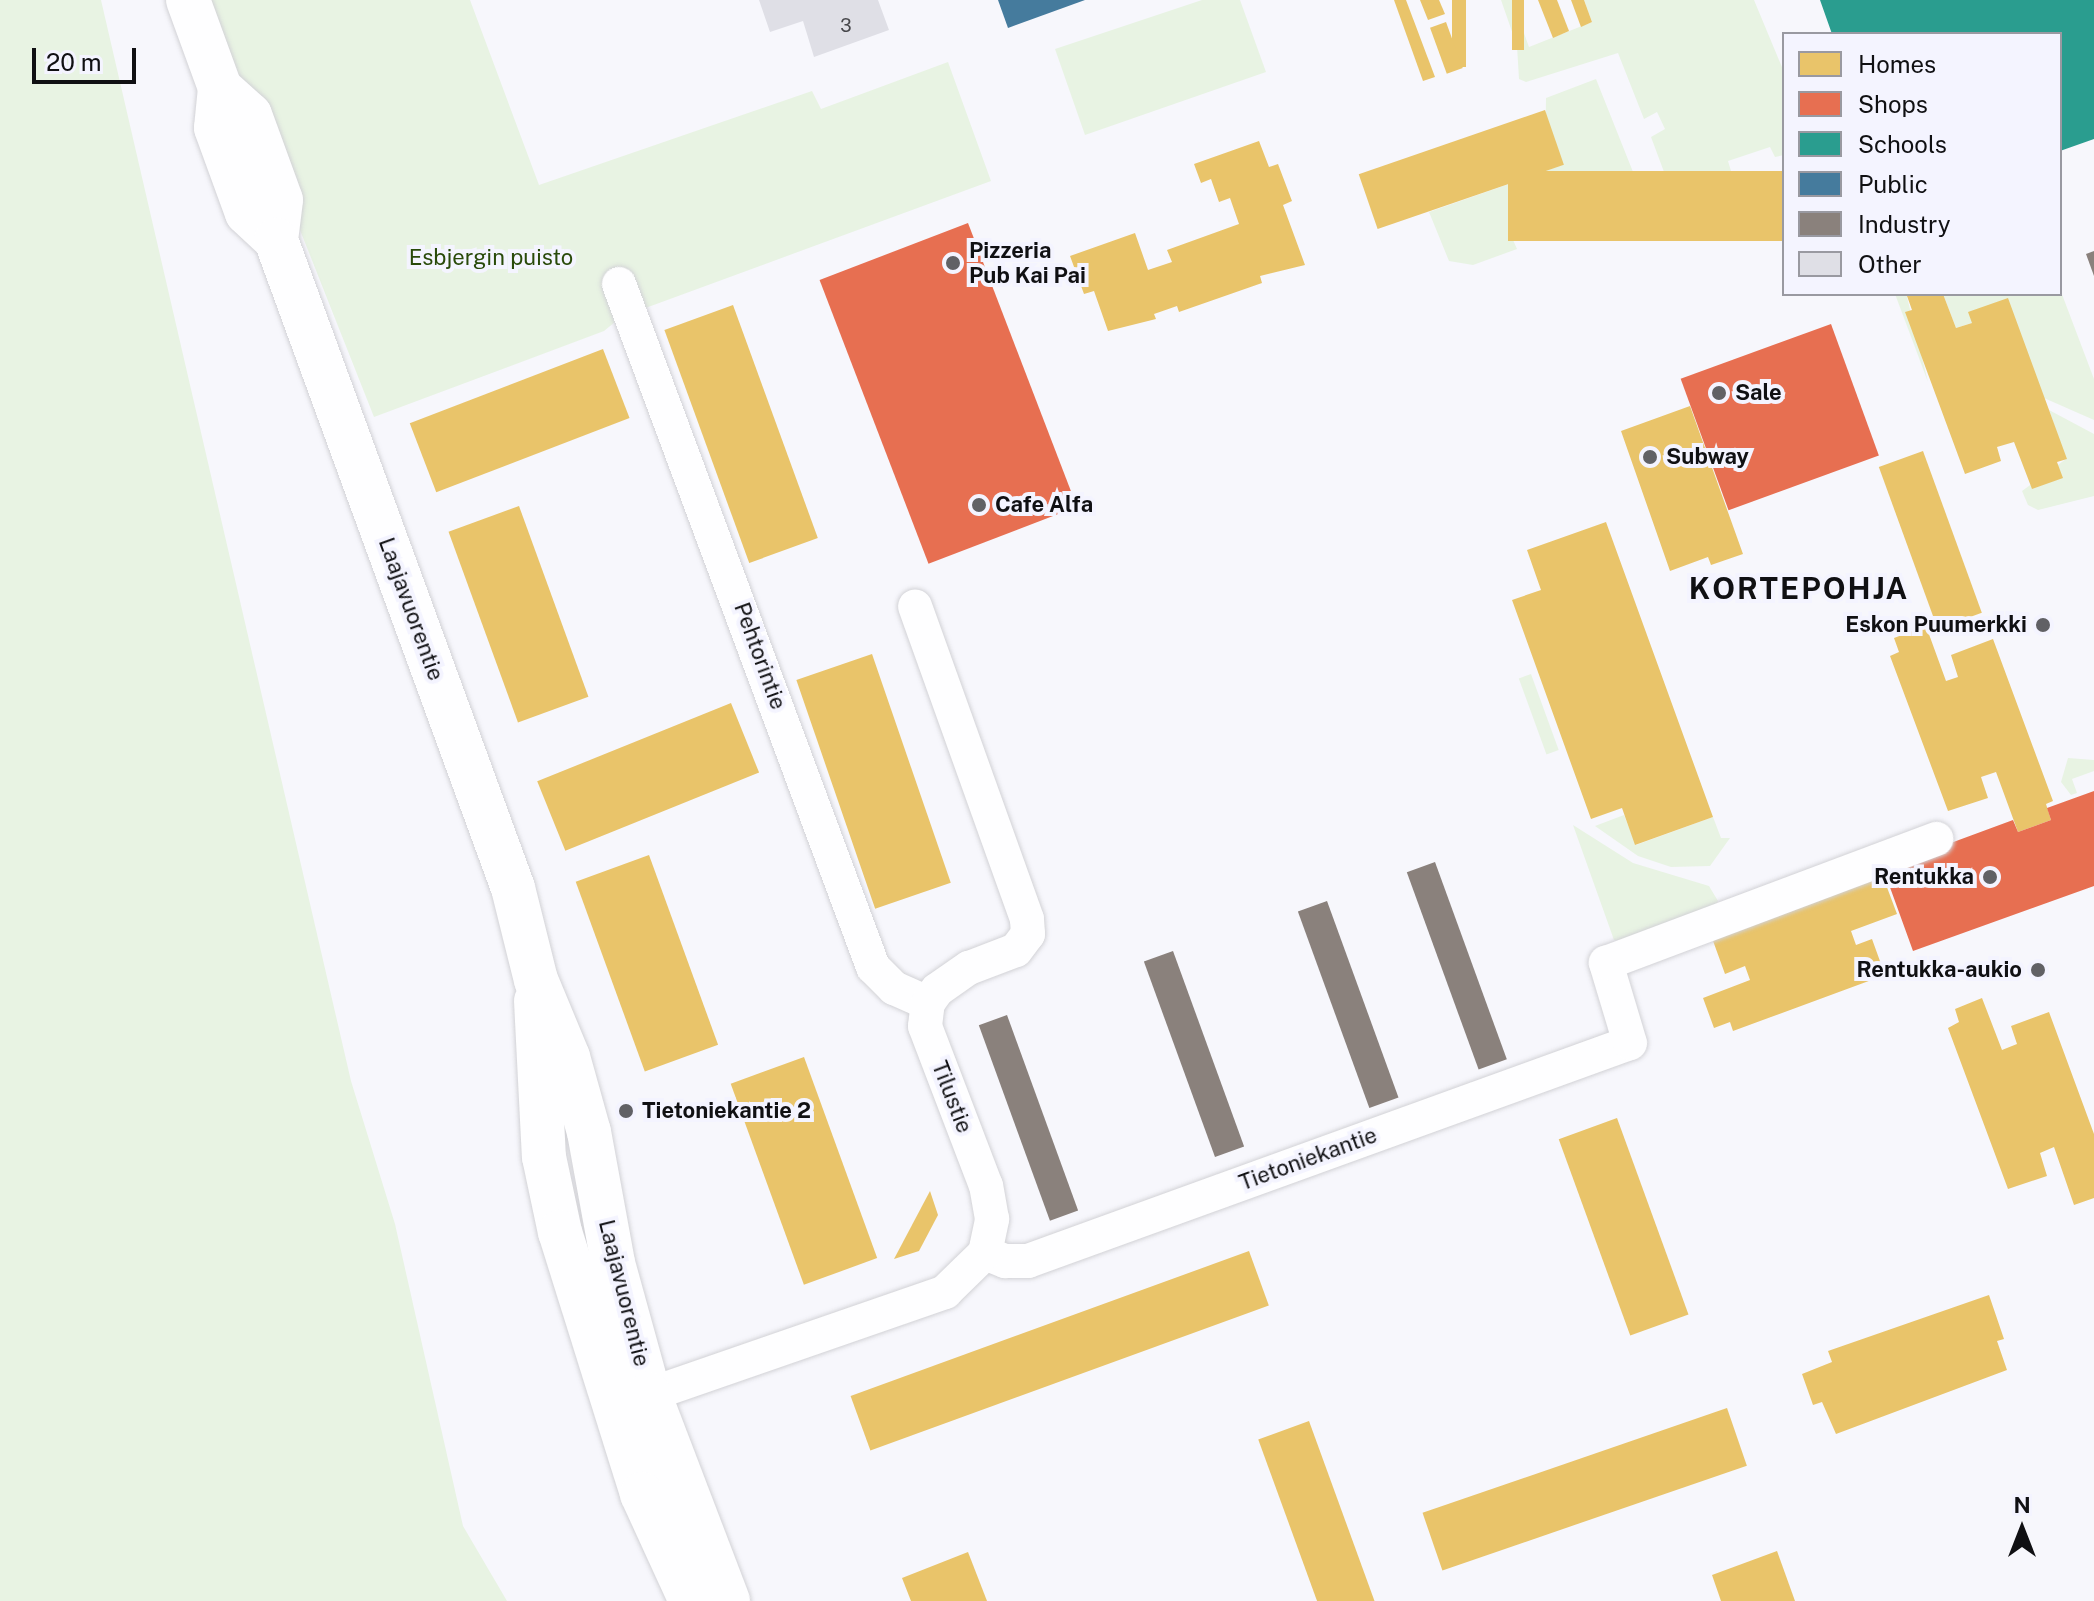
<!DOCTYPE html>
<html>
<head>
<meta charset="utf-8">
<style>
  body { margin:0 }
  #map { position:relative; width:2094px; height:1601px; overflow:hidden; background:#f7f7fc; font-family:"Public Sans",sans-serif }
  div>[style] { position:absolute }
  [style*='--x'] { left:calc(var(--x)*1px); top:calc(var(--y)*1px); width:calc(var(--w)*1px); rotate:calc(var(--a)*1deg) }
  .green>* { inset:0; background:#e8f3e3; transform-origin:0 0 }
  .homes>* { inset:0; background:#e9c46a; transform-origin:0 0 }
  .shops>* { inset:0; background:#e76f51; transform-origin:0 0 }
  .schools>* { inset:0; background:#2a9d8f }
  .public>* { inset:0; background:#457b9d }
  .industry>* { inset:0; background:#8a817c; transform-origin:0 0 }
  .building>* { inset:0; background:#dfdfe6 }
  .roads { filter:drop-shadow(0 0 2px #d2d2d6) drop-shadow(0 0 2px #d2d2d6) }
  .minor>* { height:34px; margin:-17px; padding:0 17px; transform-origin:17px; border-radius:17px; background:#fefeff }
  .secondary>* { height:44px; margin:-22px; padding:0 22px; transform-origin:22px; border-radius:22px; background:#fefeff }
  .dots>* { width:22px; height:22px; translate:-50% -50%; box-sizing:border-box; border:4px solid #f4f4ff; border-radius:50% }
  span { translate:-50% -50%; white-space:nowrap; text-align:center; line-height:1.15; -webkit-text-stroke:8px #f4f4ff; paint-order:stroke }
  .number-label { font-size:18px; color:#47474b }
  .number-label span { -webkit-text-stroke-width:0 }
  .poi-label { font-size:22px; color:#101013; font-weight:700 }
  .left { translate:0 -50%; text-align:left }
  .right { translate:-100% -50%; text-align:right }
  .park-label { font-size:22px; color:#294a0a }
  .street-label { font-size:22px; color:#101013 }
  .district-label { font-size:30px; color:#101013; font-weight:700; letter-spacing:2px }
  .legend { position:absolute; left:1782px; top:32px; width:280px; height:264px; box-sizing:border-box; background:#f4f4ff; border:2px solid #9999a1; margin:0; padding:10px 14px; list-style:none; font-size:24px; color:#101013 }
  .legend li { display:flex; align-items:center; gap:16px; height:40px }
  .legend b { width:40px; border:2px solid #9999a1 }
  .north { position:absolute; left:1982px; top:1489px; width:80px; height:80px; -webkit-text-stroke:6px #f4f4ff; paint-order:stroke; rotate:0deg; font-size:22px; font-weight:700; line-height:32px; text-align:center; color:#101013 }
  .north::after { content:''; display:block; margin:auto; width:28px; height:36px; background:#101013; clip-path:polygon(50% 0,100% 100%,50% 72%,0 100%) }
  .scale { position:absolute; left:32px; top:48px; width:104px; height:36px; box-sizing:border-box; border:4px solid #101013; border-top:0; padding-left:10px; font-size:24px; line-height:28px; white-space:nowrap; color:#101013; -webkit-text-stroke:6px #f4f4ff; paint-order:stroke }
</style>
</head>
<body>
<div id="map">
  <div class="green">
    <div style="clip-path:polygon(0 0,101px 0,351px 1081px,395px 1224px,463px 1526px,507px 1601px,0 1601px)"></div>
    <div style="clip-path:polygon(209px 0,470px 0,539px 185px,812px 91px,821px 109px,948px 62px,991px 181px,621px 317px,604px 331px,374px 417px)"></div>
    <div style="clip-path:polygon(1202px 0,1240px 0,1266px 72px,1085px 135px,1055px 49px)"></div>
    <div style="clip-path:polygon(1501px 0,1512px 0,1529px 47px,1592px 22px,1584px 0,1754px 0,1784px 72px,1784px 155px,1775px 157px,1770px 147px,1728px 161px,1731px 171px,1670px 188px,1651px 137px,1665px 129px,1657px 112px,1644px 119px,1618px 53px,1526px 82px,1519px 79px,1517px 46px)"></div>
    <div style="clip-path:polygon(1596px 79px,1639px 187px,1635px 194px,1580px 215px,1582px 226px,1570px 231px,1545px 171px,1546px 98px)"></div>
    <div style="clip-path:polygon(1529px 177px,1544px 228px,1513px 240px,1517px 249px,1473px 265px,1449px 261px,1429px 212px)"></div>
    <div style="clip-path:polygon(2060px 289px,2094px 379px,2094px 420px,2044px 398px,1972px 323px,1956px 328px,1943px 294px,2060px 294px)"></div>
    <div style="clip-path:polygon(1895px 294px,1913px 294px,1907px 297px,1928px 382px)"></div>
    <div style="clip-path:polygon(2049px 410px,2094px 434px,2094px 496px,2038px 510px,2028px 505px,2022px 491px,2066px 459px)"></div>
    <div style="left:1531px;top:674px;width:81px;height:13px;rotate:70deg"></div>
    <div style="clip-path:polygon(2068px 758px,2094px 760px,2094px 771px,2072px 779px,2077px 793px,2071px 795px,2061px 782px)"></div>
    <div style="clip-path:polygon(1624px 815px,1636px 845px,1713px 817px,1721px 838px,1730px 838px,1710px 866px,1671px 867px,1638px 856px,1595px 826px)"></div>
    <div style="clip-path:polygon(1573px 825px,1633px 863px,1709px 886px,1718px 901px,1712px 913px,1631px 942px,1614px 940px)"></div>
  </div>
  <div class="homes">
    <div style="clip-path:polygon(1394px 0,1406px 0,1435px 77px,1423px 81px)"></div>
    <div style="clip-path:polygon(1420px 0,1439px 0,1445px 14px,1428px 20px)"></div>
    <div style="left:1452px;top:0;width:14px;height:67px"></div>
    <div style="left:1512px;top:0;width:12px;height:50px"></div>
    <div style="clip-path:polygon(1538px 0,1557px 0,1569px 31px,1553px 38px)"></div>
    <div style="clip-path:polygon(1571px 0,1584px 0,1592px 22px,1581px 27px)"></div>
    <div style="left:1446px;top:22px;width:49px;height:17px;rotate:70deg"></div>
    <div style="left:1545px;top:110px;width:58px;height:197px;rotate:71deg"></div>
    <div style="clip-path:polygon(1259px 141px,1269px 167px,1278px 164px,1292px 201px,1283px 205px,1305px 265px,1260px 276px,1262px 283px,1179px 312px,1177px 306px,1154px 314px,1156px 319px,1108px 331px,1094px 291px,1084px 294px,1070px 256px,1135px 233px,1148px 270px,1172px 262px,1167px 250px,1239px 224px,1230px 198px,1219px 202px,1211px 179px,1201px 183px,1194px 164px)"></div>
    <div style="left:1784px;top:171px;width:70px;height:276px;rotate:90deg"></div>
    <div style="clip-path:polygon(1943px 294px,1956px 328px,1972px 323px,1968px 312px,2008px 298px,2067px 459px,2057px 462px,2063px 478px,2032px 489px,2014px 442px,1997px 447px,2001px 461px,1965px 474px,1905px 312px,1912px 310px,1907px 296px)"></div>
    <div style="left:733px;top:305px;width:248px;height:73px;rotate:70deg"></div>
    <div style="left:603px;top:349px;width:74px;height:207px;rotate:69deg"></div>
    <div style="clip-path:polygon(1690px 406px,1743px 554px,1711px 565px,1708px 557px,1670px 571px,1621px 431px)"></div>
    <div style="left:1923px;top:451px;width:172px;height:47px;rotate:70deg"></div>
    <div style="left:519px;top:506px;width:203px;height:75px;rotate:70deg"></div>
    <div style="clip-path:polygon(1606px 522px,1713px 817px,1635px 845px,1622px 808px,1591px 819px,1512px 600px,1541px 590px,1527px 550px)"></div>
    <div style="clip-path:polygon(1926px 626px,1946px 681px,1958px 677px,1951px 655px,1993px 639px,2053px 801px,2046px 804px,2051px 820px,2018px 832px,1996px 772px,1981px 777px,1988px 798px,1948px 811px,1890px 656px,1899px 652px,1894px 638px)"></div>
    <div style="left:872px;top:654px;width:242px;height:80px;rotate:71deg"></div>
    <div style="left:731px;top:703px;width:75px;height:209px;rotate:68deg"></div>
    <div style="left:649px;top:855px;width:202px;height:78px;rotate:70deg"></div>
    <div style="clip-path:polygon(1872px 878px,1875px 885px,1885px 882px,1897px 914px,1851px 931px,1856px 945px,1872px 939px,1885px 975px,1733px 1031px,1730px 1022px,1714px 1028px,1703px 998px,1750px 980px,1745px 966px,1725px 974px,1712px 938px)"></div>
    <div style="clip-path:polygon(1982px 998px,2002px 1050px,2017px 1044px,2011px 1026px,2049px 1012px,2094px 1134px,2094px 1198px,2074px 1205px,2054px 1147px,2040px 1153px,2047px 1176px,2008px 1189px,1948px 1028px,1959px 1022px,1955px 1009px)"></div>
    <div style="left:804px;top:1057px;width:214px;height:78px;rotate:70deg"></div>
    <div style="left:1617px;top:1118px;width:209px;height:62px;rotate:70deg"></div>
    <div style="clip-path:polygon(930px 1191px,938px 1215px,919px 1251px,894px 1259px)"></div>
    <div style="left:1249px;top:1251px;width:58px;height:424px;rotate:70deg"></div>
    <div style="clip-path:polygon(1989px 1295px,2004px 1339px,1997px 1341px,2007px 1370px,1836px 1434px,1822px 1402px,1813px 1405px,1802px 1374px,1832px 1362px,1828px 1351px)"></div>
    <div style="left:1727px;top:1408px;width:61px;height:322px;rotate:71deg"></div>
    <div style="left:1309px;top:1421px;width:192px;height:54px;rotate:70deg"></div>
    <div style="clip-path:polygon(1777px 1551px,1795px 1601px,1721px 1601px,1712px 1575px)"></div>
    <div style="clip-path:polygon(968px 1552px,987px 1601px,911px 1601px,902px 1578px)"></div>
  </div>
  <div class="shops">
    <div style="left:968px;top:223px;width:304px;height:159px;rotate:69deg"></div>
    <div style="left:1831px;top:324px;width:140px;height:160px;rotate:70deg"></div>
    <div style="clip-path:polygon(2094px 791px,2094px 886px,1913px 951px,1883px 868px,2013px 820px,2018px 832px,2051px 820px,2047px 808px)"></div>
  </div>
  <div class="schools">
    <div style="clip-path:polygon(1820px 0,2094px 0,2094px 139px,2060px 151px,2060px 34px,1832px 34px)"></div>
  </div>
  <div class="public">
    <div style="clip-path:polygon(998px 0,1085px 0,1008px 28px)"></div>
  </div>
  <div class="industry">
    <div style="clip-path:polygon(2094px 251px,2094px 276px,2086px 254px)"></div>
    <div style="left:1435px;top:862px;width:210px;height:30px;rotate:70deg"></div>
    <div style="left:1327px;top:901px;width:209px;height:31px;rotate:70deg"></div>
    <div style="left:1173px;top:951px;width:208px;height:31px;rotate:70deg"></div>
    <div style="left:1007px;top:1015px;width:208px;height:30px;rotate:70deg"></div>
  </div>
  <div class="building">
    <div style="clip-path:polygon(759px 0,878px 0,889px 30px,814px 57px,803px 21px,770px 32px)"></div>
  </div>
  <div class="roads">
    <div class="minor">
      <div style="--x:619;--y:284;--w:729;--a:69.6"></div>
      <div style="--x:873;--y:967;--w:30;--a:45"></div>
      <div style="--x:894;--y:988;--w:37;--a:24"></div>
      <div style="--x:985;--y:1253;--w:22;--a:22"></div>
      <div style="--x:1005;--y:1261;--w:23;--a:0"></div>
      <div style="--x:1028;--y:1261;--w:640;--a:-19.91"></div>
      <div style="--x:1630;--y:1043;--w:84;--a:-106.7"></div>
      <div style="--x:1606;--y:963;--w:353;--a:-20.6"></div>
      <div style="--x:625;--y:1403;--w:339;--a:-19.1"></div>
      <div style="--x:945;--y:1292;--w:56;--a:-44.3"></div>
      <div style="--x:985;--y:1253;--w:35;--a:-78"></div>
      <div style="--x:992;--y:1219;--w:34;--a:-100"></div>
      <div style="--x:986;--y:1186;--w:171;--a:-110.9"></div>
      <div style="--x:925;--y:1026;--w:23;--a:-83"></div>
      <div style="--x:928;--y:1003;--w:16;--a:-55"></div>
      <div style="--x:937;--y:990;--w:39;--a:-35"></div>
      <div style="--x:969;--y:968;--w:50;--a:-21"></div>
      <div style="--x:1016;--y:950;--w:20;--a:-53"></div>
      <div style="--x:1028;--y:934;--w:15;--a:-94"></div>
      <div style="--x:1027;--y:919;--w:332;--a:-109.7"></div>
    </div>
    <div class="secondary">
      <div style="--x:188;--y:0;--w:94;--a:70"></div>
      <div style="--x:220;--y:88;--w:40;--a:95.7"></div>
      <div style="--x:216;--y:128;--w:90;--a:70"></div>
      <div style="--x:247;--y:213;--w:40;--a:43"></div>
      <div style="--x:220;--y:88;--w:40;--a:42"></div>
      <div style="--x:250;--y:115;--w:90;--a:70"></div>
      <div style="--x:281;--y:200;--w:40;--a:97.1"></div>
      <div style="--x:276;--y:240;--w:690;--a:69.91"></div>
      <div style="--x:513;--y:888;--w:95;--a:76"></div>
      <div style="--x:536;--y:980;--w:83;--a:67.4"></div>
      <div style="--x:568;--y:1057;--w:78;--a:74.4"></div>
      <div style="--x:589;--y:1132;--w:133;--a:79.6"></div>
      <div style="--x:613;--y:1263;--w:136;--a:74.6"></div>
      <div style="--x:649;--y:1394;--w:222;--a:69.1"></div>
      <div style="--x:536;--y:1001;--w:156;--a:87.1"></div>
      <div style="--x:544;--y:1157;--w:77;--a:78"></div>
      <div style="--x:560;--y:1232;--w:275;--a:72.6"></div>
      <div style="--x:642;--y:1494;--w:118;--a:65.4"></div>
    </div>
  </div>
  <div class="dots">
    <div style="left:953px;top:263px;background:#616165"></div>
    <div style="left:1719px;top:393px;background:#616165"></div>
    <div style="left:1650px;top:457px;background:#616165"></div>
    <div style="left:979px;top:505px;background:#616165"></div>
    <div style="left:2043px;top:625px;background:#616165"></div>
    <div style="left:1990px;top:877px;background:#616165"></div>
    <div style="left:2038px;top:970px;background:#616165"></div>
    <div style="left:626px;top:1111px;background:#616165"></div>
  </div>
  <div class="number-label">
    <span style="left:846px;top:26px">3</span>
  </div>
  <div class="poi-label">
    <span class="left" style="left:969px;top:263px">Pizzeria<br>Pub Kai Pai</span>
    <span class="left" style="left:1735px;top:393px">Sale</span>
    <span class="left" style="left:1666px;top:457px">Subway</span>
    <span class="left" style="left:995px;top:505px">Cafe Alfa</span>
    <span class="right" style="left:2027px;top:625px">Eskon Puumerkki</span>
    <span class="right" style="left:1974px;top:877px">Rentukka</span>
    <span class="right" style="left:2022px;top:970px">Rentukka-aukio</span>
    <span class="left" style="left:642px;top:1111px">Tietoniekantie 2</span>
  </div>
  <div class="park-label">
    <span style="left:491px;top:258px">Esbjergin puisto</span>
  </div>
  <div class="street-label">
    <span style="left:411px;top:609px;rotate:70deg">Laajavuorentie</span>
    <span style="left:760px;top:656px;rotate:70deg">Pehtorintie</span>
    <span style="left:952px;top:1097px;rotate:69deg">Tilustie</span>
    <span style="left:1308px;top:1159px;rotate:-20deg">Tietoniekantie</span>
    <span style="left:624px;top:1293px;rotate:76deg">Laajavuorentie</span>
  </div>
  <div class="district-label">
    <span style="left:1799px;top:588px">KORTEPOHJA</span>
  </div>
  <ul class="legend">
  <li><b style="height:22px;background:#e9c46a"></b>Homes</li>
  <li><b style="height:22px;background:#e76f51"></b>Shops</li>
  <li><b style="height:22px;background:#2a9d8f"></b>Schools</li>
  <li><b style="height:22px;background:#457b9d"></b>Public</li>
  <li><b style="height:22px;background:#8a817c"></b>Industry</li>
  <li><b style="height:22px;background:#dfdfe6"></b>Other</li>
  </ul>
  <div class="north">N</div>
  <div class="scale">20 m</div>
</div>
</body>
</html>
